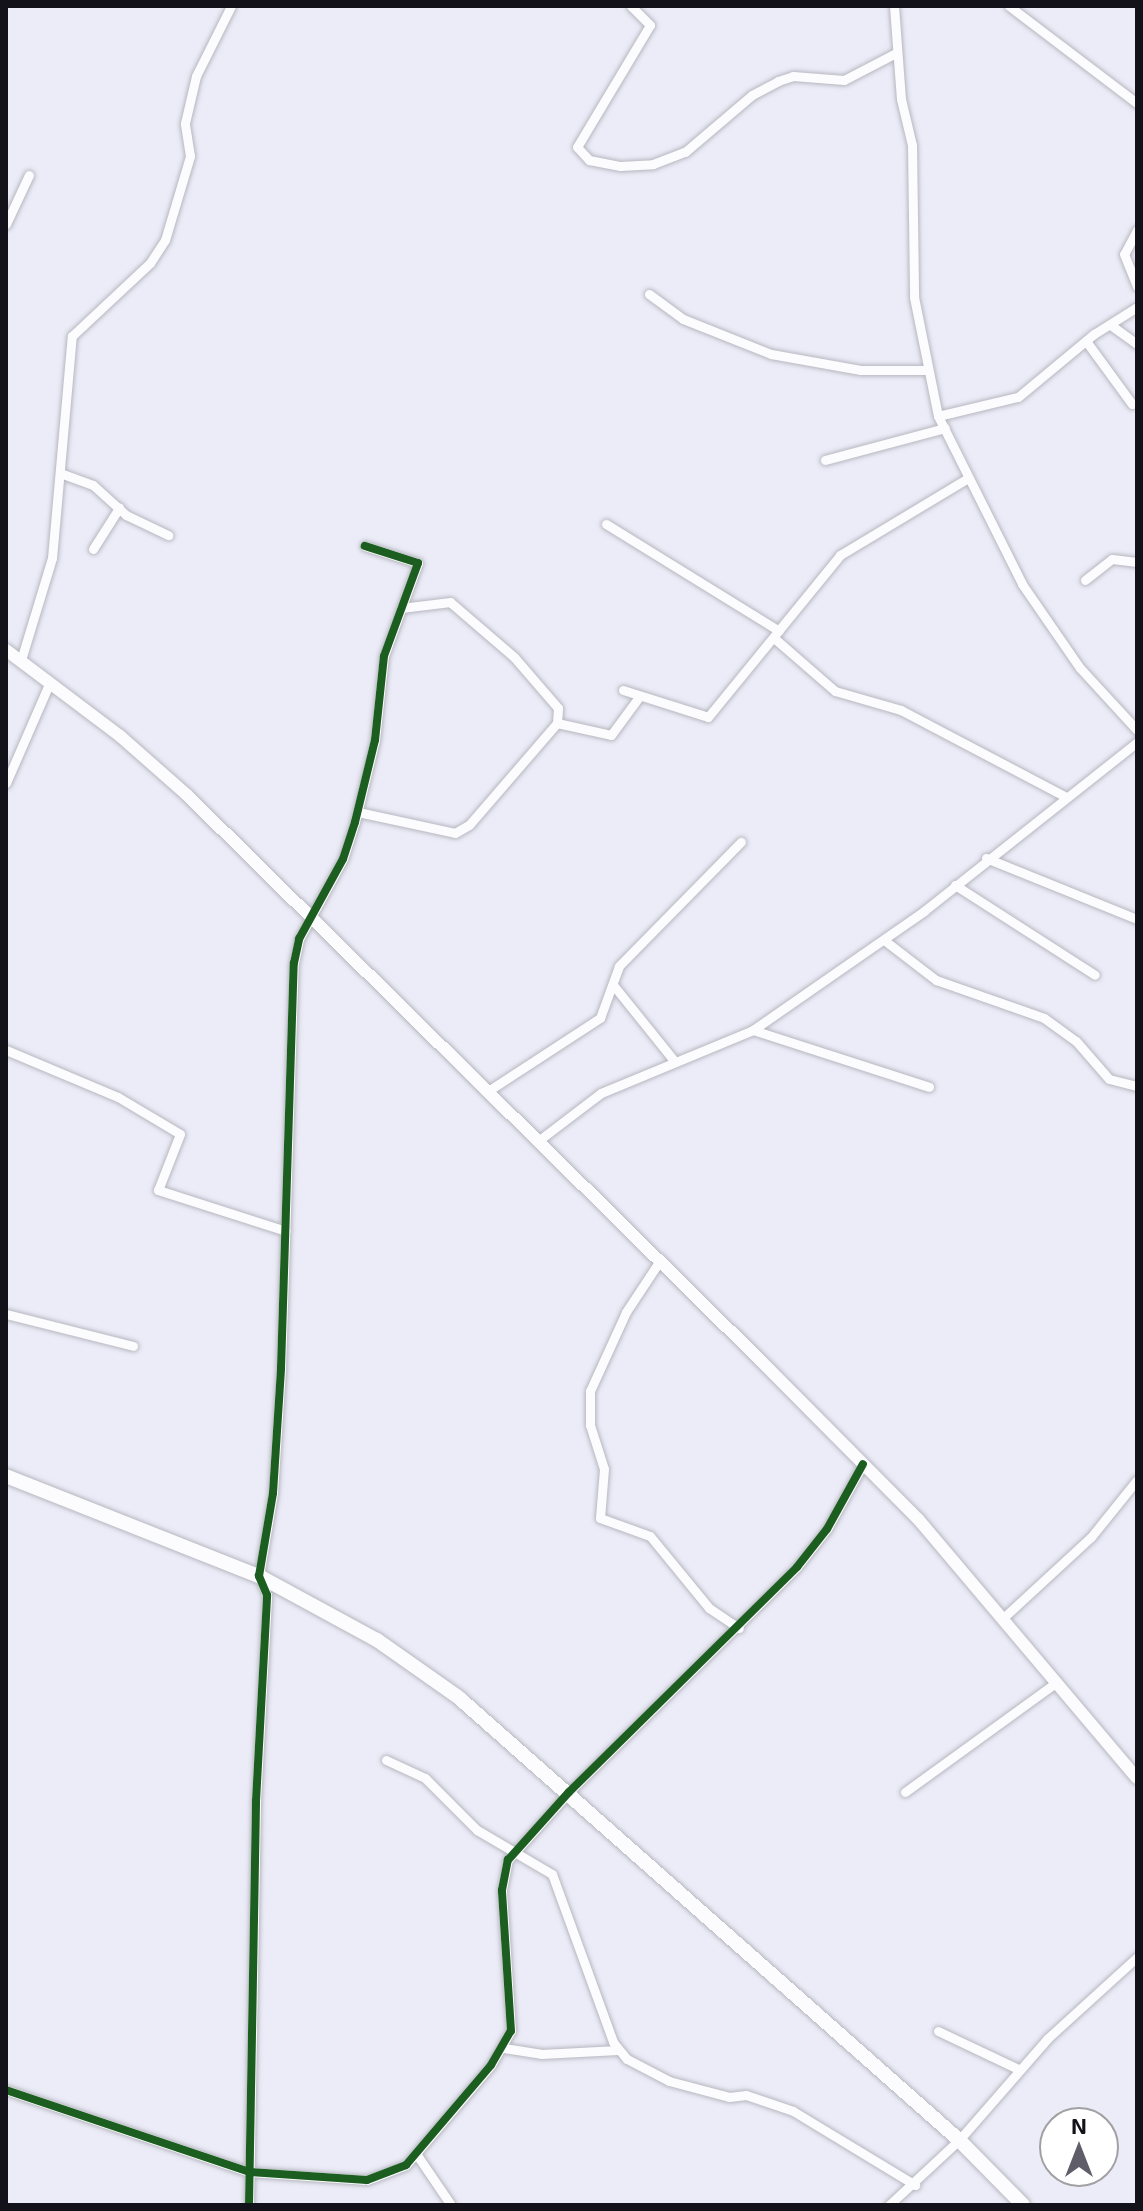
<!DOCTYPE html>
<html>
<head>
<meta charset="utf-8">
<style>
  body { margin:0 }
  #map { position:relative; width:1143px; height:2211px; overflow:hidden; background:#ececf8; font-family:"Exo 2",sans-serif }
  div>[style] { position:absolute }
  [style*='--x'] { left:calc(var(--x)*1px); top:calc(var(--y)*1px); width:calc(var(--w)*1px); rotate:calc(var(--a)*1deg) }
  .roads { filter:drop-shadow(0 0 2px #b7b7c0) drop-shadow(0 0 2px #b7b7c0) }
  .street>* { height:9px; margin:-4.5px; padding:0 4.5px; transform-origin:4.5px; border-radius:4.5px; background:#fcfcfe }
  .secondary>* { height:12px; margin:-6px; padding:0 6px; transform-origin:6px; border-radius:6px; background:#fcfcfe }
  .primary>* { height:14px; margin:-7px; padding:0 7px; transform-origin:7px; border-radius:7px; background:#fcfcfe }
  .cycleway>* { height:8px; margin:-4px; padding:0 4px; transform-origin:4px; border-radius:4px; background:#1b5e20 }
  span { translate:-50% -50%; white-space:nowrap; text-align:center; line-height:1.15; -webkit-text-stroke:6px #fff; paint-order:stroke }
  .frame { position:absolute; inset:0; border:8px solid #13121a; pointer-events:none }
  .north { position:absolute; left:1039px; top:2107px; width:80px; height:80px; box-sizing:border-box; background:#fff; border:2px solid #a1a0a3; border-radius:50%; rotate:0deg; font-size:22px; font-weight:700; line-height:32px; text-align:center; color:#13121a }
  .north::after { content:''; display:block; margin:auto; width:28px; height:36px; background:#5f5e68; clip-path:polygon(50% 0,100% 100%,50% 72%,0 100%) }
</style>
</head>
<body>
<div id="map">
  <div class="roads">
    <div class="street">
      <div style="--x:631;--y:6;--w:27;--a:45"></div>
      <div style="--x:650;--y:25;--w:142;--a:120.9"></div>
      <div style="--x:577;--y:147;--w:18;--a:47"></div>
      <div style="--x:589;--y:160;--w:32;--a:11"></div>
      <div style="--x:620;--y:166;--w:33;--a:-3"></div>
      <div style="--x:653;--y:164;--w:34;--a:-21"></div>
      <div style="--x:685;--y:152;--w:88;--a:-40.4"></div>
      <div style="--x:752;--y:95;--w:30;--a:-28"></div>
      <div style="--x:778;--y:81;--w:16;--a:-18"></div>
      <div style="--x:793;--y:76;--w:51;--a:4.5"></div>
      <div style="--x:844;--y:80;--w:59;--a:-27.4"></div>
      <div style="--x:894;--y:6;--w:93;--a:85.7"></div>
      <div style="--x:901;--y:99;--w:47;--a:76.6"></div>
      <div style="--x:912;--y:145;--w:152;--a:89.2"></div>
      <div style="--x:914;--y:297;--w:121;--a:78.6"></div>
      <div style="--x:938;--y:416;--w:188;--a:63.4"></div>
      <div style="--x:1022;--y:584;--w:102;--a:55.4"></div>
      <div style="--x:1080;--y:668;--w:84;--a:47.4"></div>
      <div style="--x:1009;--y:6;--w:161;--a:37.2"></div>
      <div style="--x:6;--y:224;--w:54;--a:-64.9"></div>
      <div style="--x:1137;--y:230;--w:27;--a:118"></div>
      <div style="--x:1124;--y:254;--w:35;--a:68"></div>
      <div style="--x:649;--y:294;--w:42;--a:36.3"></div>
      <div style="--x:683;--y:319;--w:95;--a:21.7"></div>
      <div style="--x:771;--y:354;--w:91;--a:10.1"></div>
      <div style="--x:861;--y:370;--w:65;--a:0"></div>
      <div style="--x:1112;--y:326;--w:31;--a:36"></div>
      <div style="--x:1086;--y:341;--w:78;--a:53.9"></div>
      <div style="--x:938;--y:416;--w:82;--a:-13.4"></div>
      <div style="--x:1018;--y:397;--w:99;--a:-39.7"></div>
      <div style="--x:1094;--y:334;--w:51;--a:-32.1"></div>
      <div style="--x:825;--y:460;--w:124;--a:-14.9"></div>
      <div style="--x:60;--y:473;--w:35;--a:20"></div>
      <div style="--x:93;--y:485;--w:45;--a:42.3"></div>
      <div style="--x:126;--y:515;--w:47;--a:25.5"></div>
      <div style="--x:606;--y:524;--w:203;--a:31.7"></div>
      <div style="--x:93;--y:549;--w:49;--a:-57.6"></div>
      <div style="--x:1085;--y:580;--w:34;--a:-38"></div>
      <div style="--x:1112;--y:559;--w:25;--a:7"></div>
      <div style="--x:774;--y:638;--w:81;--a:41"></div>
      <div style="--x:835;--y:691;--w:69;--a:16.1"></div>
      <div style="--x:901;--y:710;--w:187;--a:27.8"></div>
      <div style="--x:21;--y:660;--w:107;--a:-73.1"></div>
      <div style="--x:52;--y:558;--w:223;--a:-84.9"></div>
      <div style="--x:72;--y:336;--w:107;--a:-43.1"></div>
      <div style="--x:150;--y:263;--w:27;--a:-57"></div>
      <div style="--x:165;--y:240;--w:88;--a:-73.4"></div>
      <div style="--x:190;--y:156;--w:33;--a:-99"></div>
      <div style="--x:185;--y:123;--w:48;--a:-76.8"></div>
      <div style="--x:196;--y:76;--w:78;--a:-63.4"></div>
      <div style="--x:623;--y:690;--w:89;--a:17.6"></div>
      <div style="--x:708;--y:717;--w:209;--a:-50.8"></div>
      <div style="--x:840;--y:555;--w:149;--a:-31"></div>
      <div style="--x:557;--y:723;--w:55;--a:12.5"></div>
      <div style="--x:611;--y:735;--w:47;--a:-53.6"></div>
      <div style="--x:6;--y:783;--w:110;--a:-66.5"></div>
      <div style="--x:358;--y:812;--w:99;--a:12.2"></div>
      <div style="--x:455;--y:833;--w:16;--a:-30"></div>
      <div style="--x:469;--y:825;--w:135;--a:-49.2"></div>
      <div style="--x:557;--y:723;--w:15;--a:-86"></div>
      <div style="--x:558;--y:708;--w:67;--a:-130.8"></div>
      <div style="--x:514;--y:657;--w:84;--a:-139.3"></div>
      <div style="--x:450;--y:602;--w:49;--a:173"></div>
      <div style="--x:986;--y:858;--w:163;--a:22"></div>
      <div style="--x:955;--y:885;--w:166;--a:32.7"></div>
      <div style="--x:884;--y:940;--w:66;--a:37.6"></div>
      <div style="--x:936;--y:980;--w:114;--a:19.4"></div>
      <div style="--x:1044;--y:1018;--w:39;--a:36"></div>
      <div style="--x:1076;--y:1041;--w:50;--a:49"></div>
      <div style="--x:1109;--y:1079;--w:29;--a:14"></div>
      <div style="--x:614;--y:986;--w:97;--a:51.2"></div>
      <div style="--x:753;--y:1030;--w:185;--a:17.9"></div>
      <div style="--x:6;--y:1050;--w:121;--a:22.8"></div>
      <div style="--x:118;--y:1097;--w:72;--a:30.8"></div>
      <div style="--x:180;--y:1134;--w:60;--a:111.4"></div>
      <div style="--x:158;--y:1190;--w:134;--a:17.8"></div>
      <div style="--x:488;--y:1091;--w:134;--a:-33.1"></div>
      <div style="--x:600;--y:1018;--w:55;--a:-69.9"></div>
      <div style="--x:619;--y:966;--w:174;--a:-45.5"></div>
      <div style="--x:538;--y:1141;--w:79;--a:-37.3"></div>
      <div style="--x:601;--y:1093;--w:165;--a:-22.5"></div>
      <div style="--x:753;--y:1030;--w:208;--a:-34.8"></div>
      <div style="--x:924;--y:911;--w:272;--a:-38.4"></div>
      <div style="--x:659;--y:1262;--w:60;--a:123.4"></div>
      <div style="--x:626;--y:1312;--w:87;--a:114.5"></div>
      <div style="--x:590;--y:1391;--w:34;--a:90"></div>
      <div style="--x:590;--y:1425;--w:46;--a:72.3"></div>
      <div style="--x:604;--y:1469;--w:49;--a:94.7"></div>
      <div style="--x:600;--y:1518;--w:53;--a:19.8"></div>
      <div style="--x:650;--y:1536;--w:93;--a:50.7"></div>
      <div style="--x:709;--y:1608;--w:36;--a:34"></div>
      <div style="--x:6;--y:1314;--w:131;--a:14.1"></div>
      <div style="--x:1002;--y:1619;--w:121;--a:-42.7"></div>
      <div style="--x:1091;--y:1537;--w:73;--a:-51.1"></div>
      <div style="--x:386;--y:1760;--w:43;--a:24.8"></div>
      <div style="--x:425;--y:1778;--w:74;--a:45"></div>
      <div style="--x:477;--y:1830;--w:87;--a:30.4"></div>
      <div style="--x:552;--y:1874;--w:179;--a:70"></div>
      <div style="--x:613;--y:2042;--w:22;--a:51"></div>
      <div style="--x:627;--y:2059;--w:47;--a:27.6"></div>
      <div style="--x:669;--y:2081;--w:62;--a:14.9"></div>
      <div style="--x:729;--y:2097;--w:17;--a:-7"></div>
      <div style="--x:746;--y:2095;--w:50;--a:18.8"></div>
      <div style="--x:793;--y:2111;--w:143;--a:31.2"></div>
      <div style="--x:905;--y:1792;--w:184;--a:-35.9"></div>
      <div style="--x:938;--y:2031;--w:89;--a:25.4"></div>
      <div style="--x:504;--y:2048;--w:37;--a:9"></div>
      <div style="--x:541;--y:2054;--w:77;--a:-3"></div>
      <div style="--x:6;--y:2090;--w:257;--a:18.6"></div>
      <div style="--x:250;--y:2172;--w:117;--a:3.9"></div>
      <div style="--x:367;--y:2180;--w:42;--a:-21"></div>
      <div style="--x:406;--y:2165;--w:131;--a:-49.6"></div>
      <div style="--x:491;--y:2065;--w:39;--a:-60"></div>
      <div style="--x:511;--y:2031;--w:141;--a:-93.7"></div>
      <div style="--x:502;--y:1890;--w:31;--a:-79"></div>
      <div style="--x:508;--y:1860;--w:91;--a:-48.1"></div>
      <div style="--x:569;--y:1792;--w:320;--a:-44.6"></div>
      <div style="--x:797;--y:1567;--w:48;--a:-51.7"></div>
      <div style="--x:827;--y:1529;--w:74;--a:-61"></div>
      <div style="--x:417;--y:2155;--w:60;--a:55.8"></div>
      <div style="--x:249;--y:2205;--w:404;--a:-89"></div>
      <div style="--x:256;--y:1801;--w:206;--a:-86.9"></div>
      <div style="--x:267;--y:1595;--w:21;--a:-113"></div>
      <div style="--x:259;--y:1576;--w:84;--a:-80.4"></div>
      <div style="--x:273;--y:1493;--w:125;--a:-86.3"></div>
      <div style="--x:281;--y:1368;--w:405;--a:-88.2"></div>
      <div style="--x:294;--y:963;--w:25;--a:-78"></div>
      <div style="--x:299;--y:939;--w:91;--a:-61.2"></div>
      <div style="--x:343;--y:859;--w:39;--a:-72"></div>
      <div style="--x:355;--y:822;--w:84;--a:-76.3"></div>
      <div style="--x:375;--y:740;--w:84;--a:-83.9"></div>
      <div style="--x:384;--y:656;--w:99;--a:-69.9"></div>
      <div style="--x:418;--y:563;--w:56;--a:-162.2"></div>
      <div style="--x:889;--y:2205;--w:96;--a:-42.9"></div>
      <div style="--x:959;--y:2140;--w:135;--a:-48.9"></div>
      <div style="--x:1048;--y:2038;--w:120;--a:-42.3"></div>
    </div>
    <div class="secondary">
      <div style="--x:6;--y:650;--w:143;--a:37"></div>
      <div style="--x:120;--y:736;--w:89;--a:41.4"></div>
      <div style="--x:187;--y:795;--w:806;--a:44.6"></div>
      <div style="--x:761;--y:1361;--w:223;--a:45.2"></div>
      <div style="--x:918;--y:1519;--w:339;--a:49.8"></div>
    </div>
    <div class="primary">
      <div style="--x:6;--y:1476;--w:272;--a:21.6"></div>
      <div style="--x:259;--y:1576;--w:134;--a:28.5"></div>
      <div style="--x:377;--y:1640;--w:99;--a:35.1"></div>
      <div style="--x:458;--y:1697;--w:669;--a:41.48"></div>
      <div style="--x:959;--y:2140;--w:91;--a:45.4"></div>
    </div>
  </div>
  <div class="cycleway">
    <div style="--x:6;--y:2090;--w:257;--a:18.6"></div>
    <div style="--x:250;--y:2172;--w:117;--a:3.9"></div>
    <div style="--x:367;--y:2180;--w:42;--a:-21"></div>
    <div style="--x:406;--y:2165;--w:131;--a:-49.6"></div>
    <div style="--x:491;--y:2065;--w:39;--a:-60"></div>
    <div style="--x:511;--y:2031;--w:141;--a:-93.7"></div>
    <div style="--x:502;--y:1890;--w:31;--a:-79"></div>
    <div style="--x:508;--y:1860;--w:91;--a:-48.1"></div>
    <div style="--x:569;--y:1792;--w:320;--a:-44.6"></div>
    <div style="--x:797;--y:1567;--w:48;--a:-51.7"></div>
    <div style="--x:827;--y:1529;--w:74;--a:-61"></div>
    <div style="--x:249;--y:2205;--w:404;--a:-89"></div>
    <div style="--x:256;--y:1801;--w:206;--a:-86.9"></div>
    <div style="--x:267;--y:1595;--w:21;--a:-113"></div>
    <div style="--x:259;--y:1576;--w:84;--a:-80.4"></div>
    <div style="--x:273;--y:1493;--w:125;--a:-86.3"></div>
    <div style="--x:281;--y:1368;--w:405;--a:-88.2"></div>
    <div style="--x:294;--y:963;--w:25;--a:-78"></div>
    <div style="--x:299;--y:939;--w:91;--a:-61.2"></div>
    <div style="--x:343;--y:859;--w:39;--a:-72"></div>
    <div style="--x:355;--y:822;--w:84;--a:-76.3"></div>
    <div style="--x:375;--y:740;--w:84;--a:-83.9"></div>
    <div style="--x:384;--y:656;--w:99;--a:-69.9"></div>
    <div style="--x:418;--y:563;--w:56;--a:-162.2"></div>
  </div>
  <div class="frame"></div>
  <div class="north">N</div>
</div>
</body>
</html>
